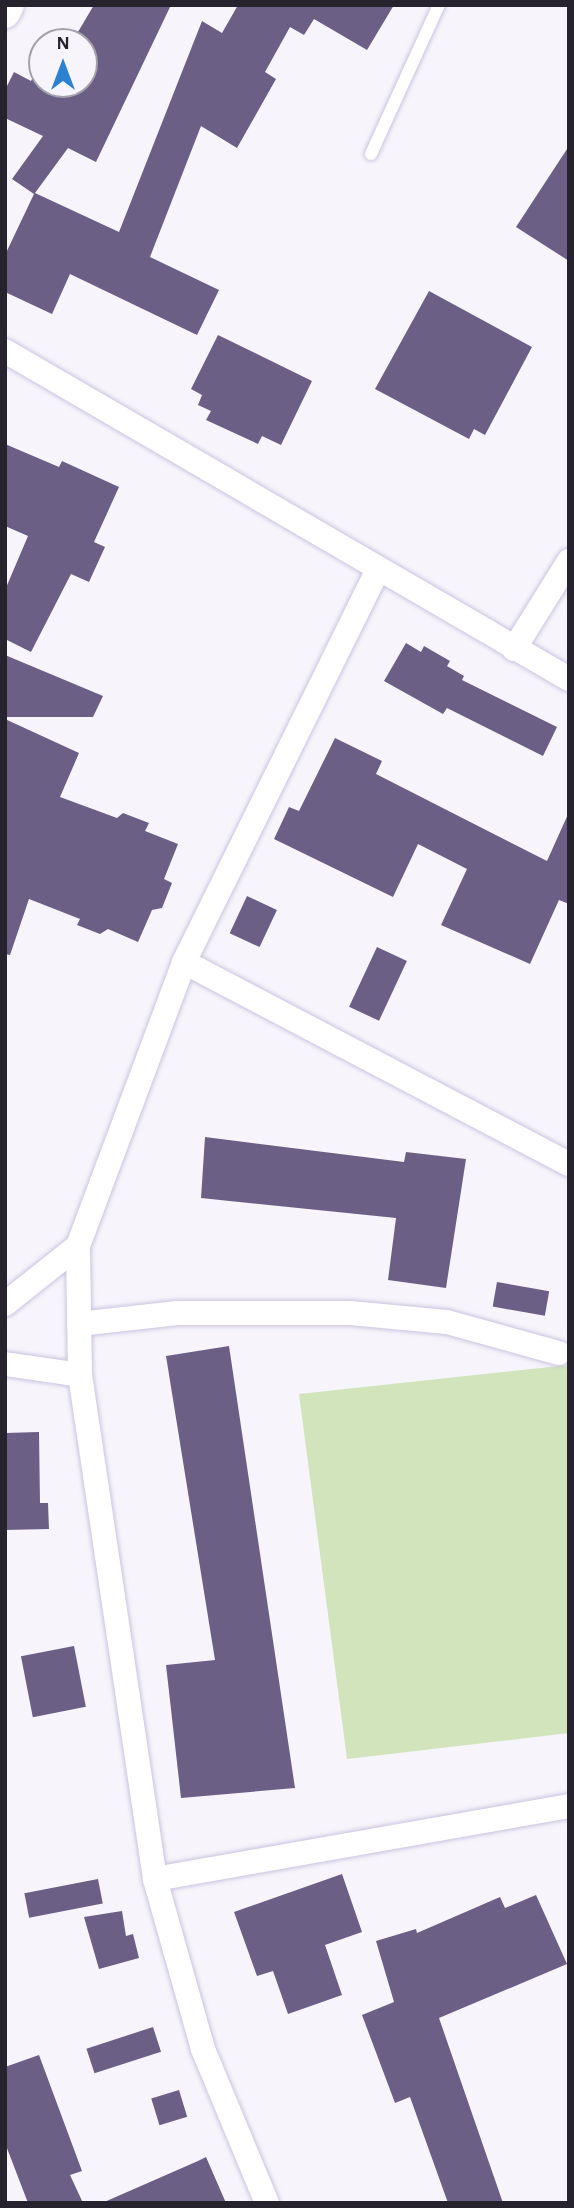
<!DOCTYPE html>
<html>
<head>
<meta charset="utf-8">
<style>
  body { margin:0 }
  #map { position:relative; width:574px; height:2208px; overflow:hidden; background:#f7f5fb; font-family:"Alegreya Sans",sans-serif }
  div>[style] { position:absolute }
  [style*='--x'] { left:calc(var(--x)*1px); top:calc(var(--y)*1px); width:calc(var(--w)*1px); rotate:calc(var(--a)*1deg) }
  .green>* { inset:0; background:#d1e4bc }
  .building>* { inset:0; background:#6b5f86; transform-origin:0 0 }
  .roads { filter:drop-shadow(0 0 2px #cbc3e0) drop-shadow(0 0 2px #cbc3e0) }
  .service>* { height:12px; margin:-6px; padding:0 6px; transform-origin:6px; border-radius:6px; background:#fff }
  .minor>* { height:24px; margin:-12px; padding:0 12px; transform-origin:12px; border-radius:12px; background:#fff }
  .tertiary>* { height:30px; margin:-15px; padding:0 15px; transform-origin:15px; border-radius:15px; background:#fff }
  span { translate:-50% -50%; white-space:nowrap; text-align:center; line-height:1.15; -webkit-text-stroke:7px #f7f5fb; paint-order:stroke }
  .frame { position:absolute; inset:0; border:7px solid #26232e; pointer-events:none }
  .north { position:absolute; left:28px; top:28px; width:70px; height:70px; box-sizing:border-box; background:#f7f5fb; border:2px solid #a3a1a9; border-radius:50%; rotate:0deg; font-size:19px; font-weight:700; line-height:28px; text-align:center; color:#26232e }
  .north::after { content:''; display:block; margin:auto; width:24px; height:32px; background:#2c82d0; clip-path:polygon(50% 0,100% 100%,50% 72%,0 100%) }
</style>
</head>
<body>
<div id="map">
  <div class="green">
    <div style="clip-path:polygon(568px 1365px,569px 1733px,347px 1759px,299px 1394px)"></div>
  </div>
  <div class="building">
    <div style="clip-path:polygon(94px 5px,171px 5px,96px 162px,68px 148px,35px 193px,119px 232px,202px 21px,222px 33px,238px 5px,394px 5px,367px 50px,314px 19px,304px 35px,290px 27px,265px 72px,276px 79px,237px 148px,201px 126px,150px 257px,219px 290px,197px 335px,70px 274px,52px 314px,5px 292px,5px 255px,34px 194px,12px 179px,43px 136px,5px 118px,5px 90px,14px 72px,31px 81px,41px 61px,42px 84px,84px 84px,84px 42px,72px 42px)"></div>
    <div style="clip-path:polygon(569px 146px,569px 261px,516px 227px)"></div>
    <div style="clip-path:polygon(429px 291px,532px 347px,485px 435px,474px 429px,469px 439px,375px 389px)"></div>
    <div style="clip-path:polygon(218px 335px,312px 381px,281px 445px,262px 436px,258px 444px,206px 420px,211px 411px,198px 405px,202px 395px,191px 389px)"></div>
    <div style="clip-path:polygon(5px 444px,59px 467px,62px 461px,119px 487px,94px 542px,105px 547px,89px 582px,71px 574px,31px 652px,5px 639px,5px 590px,28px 536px,5px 526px)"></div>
    <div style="clip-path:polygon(406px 643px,421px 652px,424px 646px,450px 661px,447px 666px,464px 676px,462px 680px,557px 727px,543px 756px,447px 708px,443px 714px,384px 681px)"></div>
    <div style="clip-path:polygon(5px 655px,103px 696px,93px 717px,5px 717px)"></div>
    <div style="clip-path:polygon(5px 719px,79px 753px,60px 797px,117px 818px,123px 813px,149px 823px,145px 831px,178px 844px,164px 879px,172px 883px,162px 908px,152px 910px,138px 942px,108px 929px,100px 934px,77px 925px,80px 919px,29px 899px,10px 955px,5px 954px)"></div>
    <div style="clip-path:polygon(335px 738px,382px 761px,376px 774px,547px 861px,569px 812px,569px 904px,559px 900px,530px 964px,441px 925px,467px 869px,418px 844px,393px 897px,274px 839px,289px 807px,299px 811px)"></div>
    <div style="left:247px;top:896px;width:33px;height:41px;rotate:25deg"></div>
    <div style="left:377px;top:947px;width:33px;height:66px;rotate:25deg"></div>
    <div style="clip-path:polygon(205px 1137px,404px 1162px,406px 1152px,466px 1159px,446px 1288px,388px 1280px,396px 1218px,201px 1198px)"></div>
    <div style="left:497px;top:1282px;width:53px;height:25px;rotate:10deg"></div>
    <div style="clip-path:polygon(229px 1346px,295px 1788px,181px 1798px,166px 1665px,215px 1660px,166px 1356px)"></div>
    <div style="clip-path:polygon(39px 1432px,40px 1503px,48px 1503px,49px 1529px,5px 1530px,5px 1433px)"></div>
    <div style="left:74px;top:1646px;width:62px;height:54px;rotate:79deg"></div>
    <div style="clip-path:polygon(342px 1874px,362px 1932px,325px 1945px,342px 1995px,288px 2014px,273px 1971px,257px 1976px,234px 1912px)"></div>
    <div style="left:98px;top:1879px;width:25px;height:75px;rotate:79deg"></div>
    <div style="clip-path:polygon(536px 1895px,567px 1964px,439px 2018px,503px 2203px,448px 2203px,410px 2097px,395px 2103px,362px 2015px,394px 2002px,376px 1941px,416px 1929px,417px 1933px,500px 1897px,505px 1908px)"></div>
    <div style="clip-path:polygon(122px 1911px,126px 1936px,133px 1934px,139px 1958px,99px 1969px,84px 1917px)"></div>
    <div style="left:153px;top:2027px;width:26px;height:70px;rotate:72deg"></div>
    <div style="clip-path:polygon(39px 2055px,82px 2171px,70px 2175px,83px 2203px,28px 2203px,5px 2143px,5px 2067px)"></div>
    <div style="left:179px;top:2090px;width:28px;height:29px;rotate:73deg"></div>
    <div style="clip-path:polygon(206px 2157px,226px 2203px,102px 2203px,198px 2161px)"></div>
  </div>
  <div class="roads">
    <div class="service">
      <div style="--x:371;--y:154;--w:164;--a:-65.5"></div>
    </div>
    <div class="minor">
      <div style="--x:5;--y:351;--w:652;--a:30.18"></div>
      <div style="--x:514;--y:649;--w:104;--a:-58"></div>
      <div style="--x:184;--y:962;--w:435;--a:27.7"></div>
      <div style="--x:5;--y:1304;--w:93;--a:-38.5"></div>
      <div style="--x:79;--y:1324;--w:99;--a:-6.4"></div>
      <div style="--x:177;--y:1313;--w:173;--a:0"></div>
      <div style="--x:350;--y:1313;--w:97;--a:5.3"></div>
      <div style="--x:447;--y:1322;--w:116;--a:15.5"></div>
      <div style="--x:5;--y:1364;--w:76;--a:8.3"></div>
      <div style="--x:155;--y:1879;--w:420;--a:-10"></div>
      <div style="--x:267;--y:2203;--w:167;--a:-112.6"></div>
      <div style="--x:203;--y:2049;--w:177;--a:-105.8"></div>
      <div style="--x:155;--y:1879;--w:510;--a:-98.46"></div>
      <div style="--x:80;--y:1375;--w:129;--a:-90.9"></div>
      <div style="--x:78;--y:1246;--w:303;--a:-69.5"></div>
      <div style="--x:184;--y:962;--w:436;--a:-63.7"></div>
    </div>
    <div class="tertiary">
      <div style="--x:5;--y:13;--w:9;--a:-63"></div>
    </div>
  </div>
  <div class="frame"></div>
  <div class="north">N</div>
</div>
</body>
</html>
